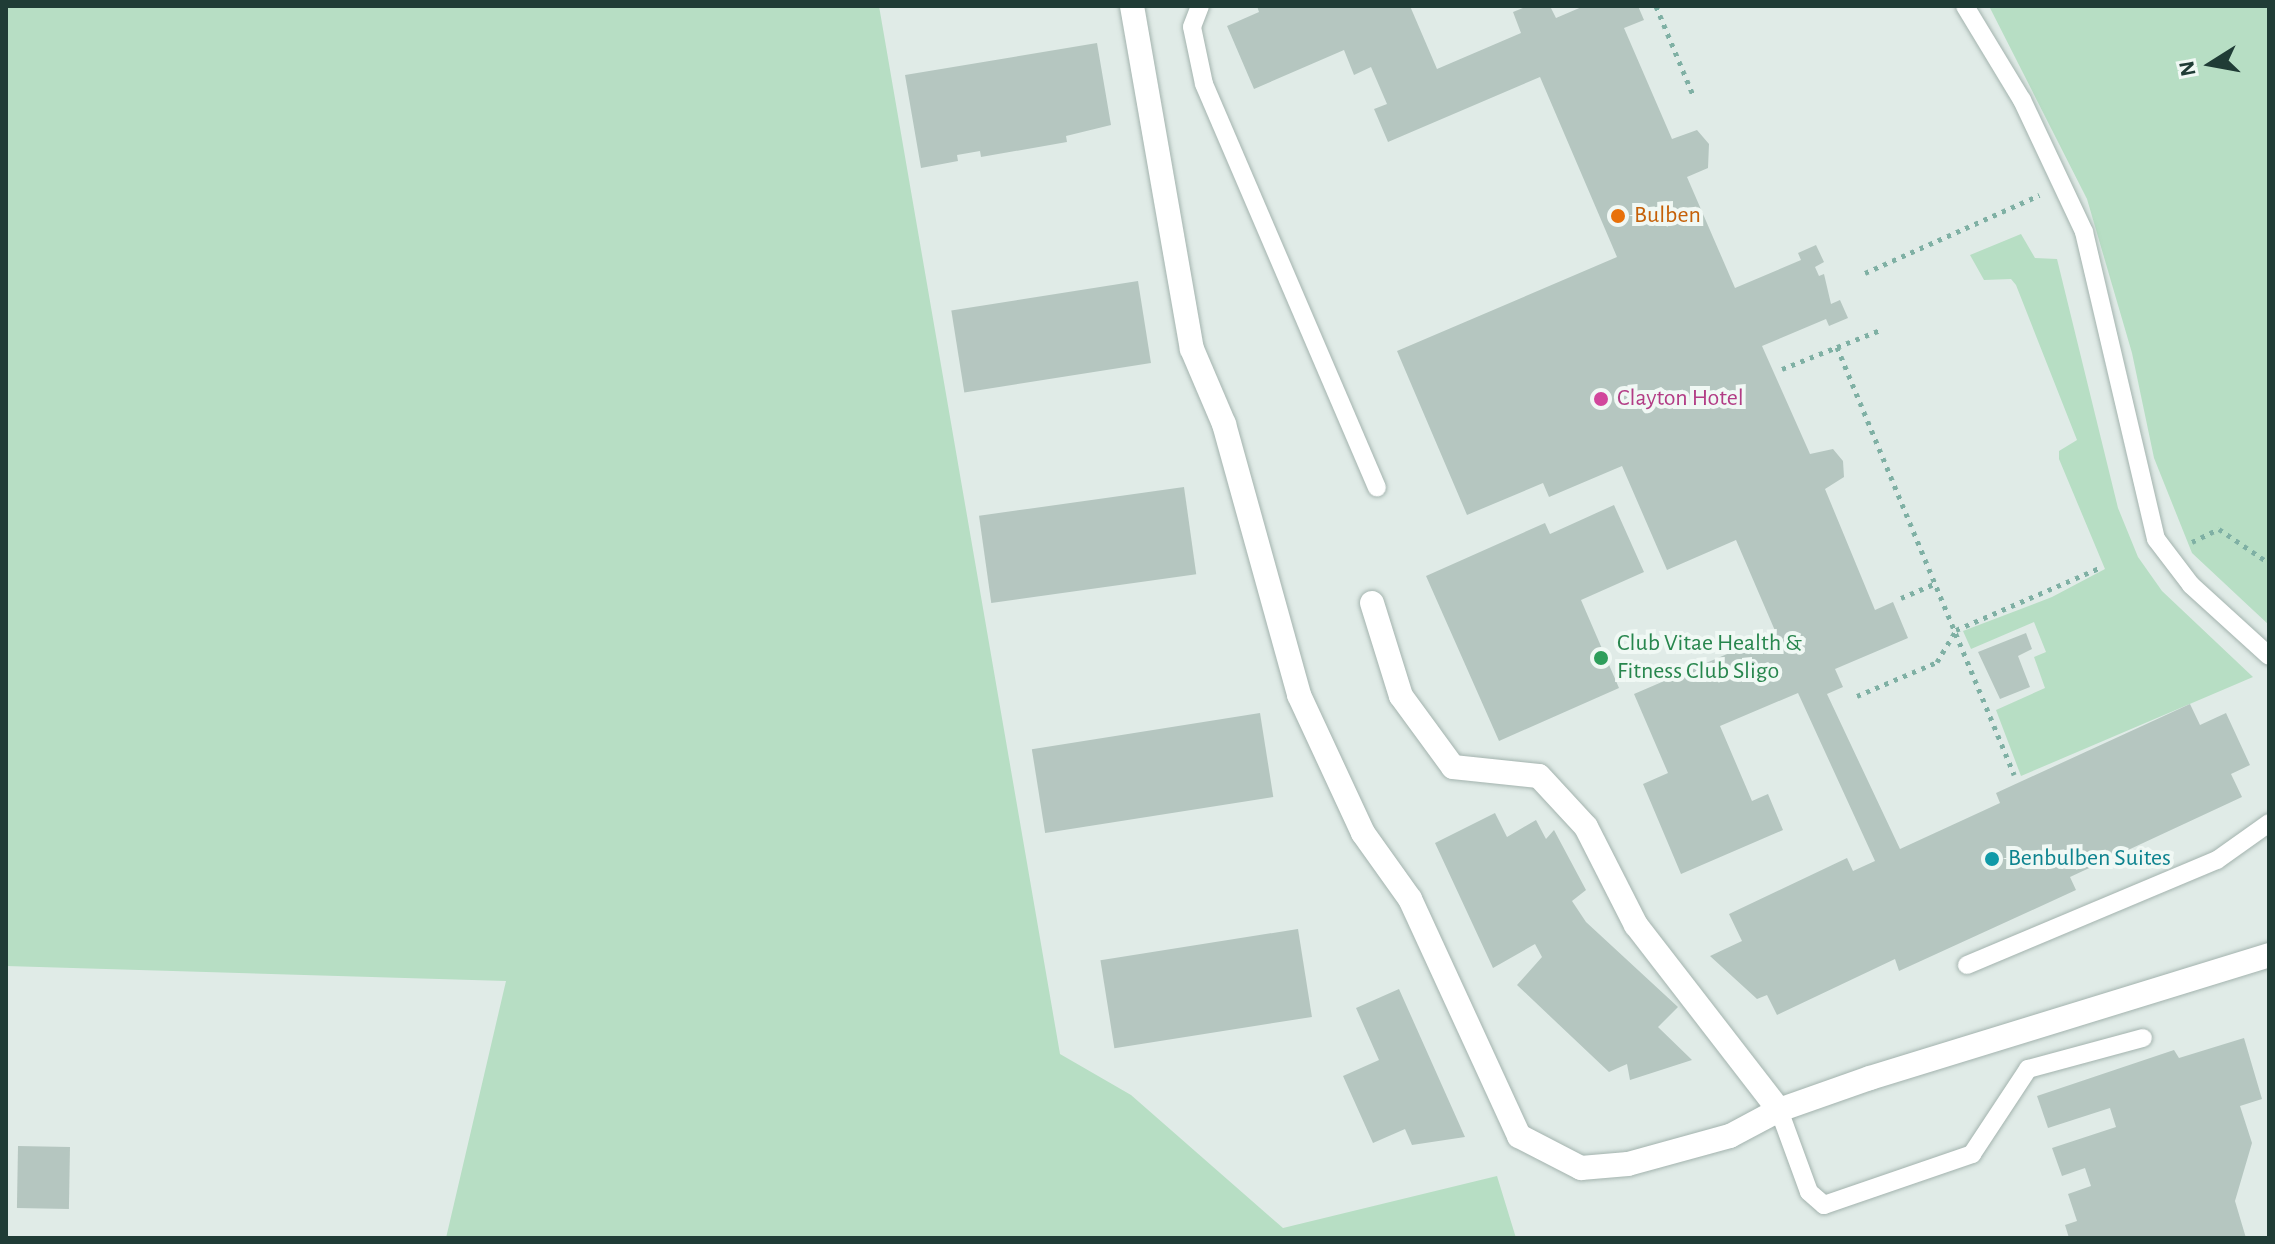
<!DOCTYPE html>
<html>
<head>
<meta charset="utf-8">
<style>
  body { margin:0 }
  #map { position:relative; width:2275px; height:1244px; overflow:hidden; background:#e0ebe7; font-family:"Alegreya Sans",sans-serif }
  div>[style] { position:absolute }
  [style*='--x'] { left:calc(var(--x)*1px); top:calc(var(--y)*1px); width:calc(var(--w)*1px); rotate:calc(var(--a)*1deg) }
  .green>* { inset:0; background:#b7dec4 }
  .building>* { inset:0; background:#b5c6c0; transform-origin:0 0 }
  .path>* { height:5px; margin-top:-2.5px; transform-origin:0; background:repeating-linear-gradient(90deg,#7fb0a4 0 4px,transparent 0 10px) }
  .roads { filter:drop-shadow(0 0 2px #a3b3ae) drop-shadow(0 0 2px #a3b3ae) }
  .service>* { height:18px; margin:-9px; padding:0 9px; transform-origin:9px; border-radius:9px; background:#fff }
  .minor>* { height:24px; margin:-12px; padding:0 12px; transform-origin:12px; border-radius:12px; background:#fff }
  .dots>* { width:22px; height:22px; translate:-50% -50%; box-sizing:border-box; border:4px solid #f0f8f4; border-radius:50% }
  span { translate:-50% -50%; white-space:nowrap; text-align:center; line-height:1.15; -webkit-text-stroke:8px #f0f8f4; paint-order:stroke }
  .food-label { font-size:24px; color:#c56008 }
  .left { translate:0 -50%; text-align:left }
  .hotel-label { font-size:24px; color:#b23c85 }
  .leisure-label { font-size:24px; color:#27864d }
  .culture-label { font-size:24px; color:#0d838f }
  .frame { position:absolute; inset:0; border:8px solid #203c36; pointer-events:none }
  .north { position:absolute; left:2171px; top:24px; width:80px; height:80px; -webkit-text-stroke:6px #f0f8f4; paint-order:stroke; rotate:259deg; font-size:22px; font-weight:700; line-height:32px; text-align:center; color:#203c36 }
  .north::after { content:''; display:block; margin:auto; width:28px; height:36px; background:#203c36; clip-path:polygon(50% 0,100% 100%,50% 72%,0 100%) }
</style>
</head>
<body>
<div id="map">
  <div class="green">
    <div style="clip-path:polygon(6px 6px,879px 6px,1060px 1054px,1131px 1095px,1283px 1228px,1497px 1176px,1516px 1238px,446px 1238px,506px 981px,6px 966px)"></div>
    <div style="clip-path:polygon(1989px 6px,2269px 6px,2269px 625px,2192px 553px,2154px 458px,2132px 353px,2087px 199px)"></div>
    <div style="clip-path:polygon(2021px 234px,2035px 258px,2057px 259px,2118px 508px,2138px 557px,2162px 591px,2253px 677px,2021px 776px,1996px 710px,2045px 688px,2034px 657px,2046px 652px,2034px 622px,1971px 649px,1963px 631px,2052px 597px,2105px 569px,2059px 459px,2059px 451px,2077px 440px,2016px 285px,2011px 279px,1984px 280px,1970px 255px)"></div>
  </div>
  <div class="building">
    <div style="clip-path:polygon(1257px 6px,1410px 6px,1437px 69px,1521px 33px,1513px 12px,1528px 6px,1550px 6px,1556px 18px,1584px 6px,1638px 6px,1644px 20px,1624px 28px,1672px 139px,1697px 130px,1709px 144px,1708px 168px,1687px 177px,1735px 288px,1801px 260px,1798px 253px,1816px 245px,1824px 262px,1815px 267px,1819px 276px,1824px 274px,1831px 304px,1840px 300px,1848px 318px,1829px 326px,1826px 319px,1762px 346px,1810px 454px,1833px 449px,1843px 461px,1844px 477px,1825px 489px,1875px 610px,1893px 602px,1908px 638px,1835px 669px,1843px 687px,1827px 694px,1900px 849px,2000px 803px,1996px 793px,2190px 704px,2200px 725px,2226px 713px,2250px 765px,2231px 774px,2242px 797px,2070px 877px,2076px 890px,1899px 971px,1895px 959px,1777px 1015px,1767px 995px,1757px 999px,1710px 956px,1742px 941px,1729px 914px,1847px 858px,1853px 871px,1875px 861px,1798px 693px,1720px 726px,1752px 801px,1768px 794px,1783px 830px,1681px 874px,1643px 784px,1668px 773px,1634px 694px,1776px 633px,1736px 540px,1667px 570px,1622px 466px,1549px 497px,1543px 483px,1467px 515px,1397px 351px,1617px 257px,1540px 77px,1388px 142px,1374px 109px,1387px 104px,1371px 67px,1354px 75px,1344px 50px,1254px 89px,1227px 26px,1259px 12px)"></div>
    <div style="clip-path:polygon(1097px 43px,1111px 125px,1066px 136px,1067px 142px,981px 157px,980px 151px,957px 155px,958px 161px,921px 168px,905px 75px)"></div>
    <div style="left:1138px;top:281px;width:83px;height:189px;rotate:81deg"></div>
    <div style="left:1184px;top:487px;width:88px;height:207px;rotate:82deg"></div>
    <div style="clip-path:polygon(1614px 505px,1644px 572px,1581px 600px,1619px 688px,1499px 741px,1426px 576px,1545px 523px,1550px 534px)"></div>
    <div style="clip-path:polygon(2026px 633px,2032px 649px,2018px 656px,2030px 687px,2000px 699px,1978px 652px)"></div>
    <div style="left:1260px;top:713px;width:85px;height:231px;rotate:81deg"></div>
    <div style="clip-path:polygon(1495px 813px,1507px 837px,1536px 820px,1546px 839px,1554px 830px,1586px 890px,1572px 901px,1586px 922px,1678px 1007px,1658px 1027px,1692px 1060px,1630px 1080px,1627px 1064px,1609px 1072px,1517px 985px,1542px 957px,1535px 944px,1493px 968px,1435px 843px)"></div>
    <div style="left:1298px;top:929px;width:89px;height:200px;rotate:81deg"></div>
    <div style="clip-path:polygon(1399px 989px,1465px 1137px,1412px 1145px,1405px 1129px,1373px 1143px,1343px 1076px,1379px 1060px,1356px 1008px)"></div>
    <div style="clip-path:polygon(2244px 1038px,2262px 1099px,2240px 1106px,2252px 1143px,2235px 1201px,2246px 1238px,2069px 1238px,2065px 1225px,2077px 1221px,2068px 1194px,2091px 1186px,2085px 1168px,2062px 1176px,2052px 1148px,2116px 1127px,2110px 1108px,2048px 1128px,2037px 1096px,2174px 1050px,2179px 1058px)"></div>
    <div style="left:18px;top:1146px;width:52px;height:62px;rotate:1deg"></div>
  </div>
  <div class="path">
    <div style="--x:1656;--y:6;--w:96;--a:67.4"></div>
    <div style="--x:1865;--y:273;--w:191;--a:-24.1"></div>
    <div style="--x:1837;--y:347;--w:49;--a:-21.4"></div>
    <div style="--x:1782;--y:369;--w:59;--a:-21.8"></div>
    <div style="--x:1837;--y:347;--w:463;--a:67.5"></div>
    <div style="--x:2192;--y:542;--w:30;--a:-26"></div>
    <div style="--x:2219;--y:529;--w:60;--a:34.2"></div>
    <div style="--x:1901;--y:598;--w:38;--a:-23"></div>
    <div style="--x:1857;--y:696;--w:87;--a:-23"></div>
    <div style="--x:1937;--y:662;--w:37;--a:-59"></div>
    <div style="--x:1956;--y:630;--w:156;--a:-23.4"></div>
  </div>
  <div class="roads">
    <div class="service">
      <div style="--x:1200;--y:6;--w:22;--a:111"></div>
      <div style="--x:1192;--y:27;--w:58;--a:78.1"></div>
      <div style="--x:1204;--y:84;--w:439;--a:66.8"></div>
      <div style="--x:1965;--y:6;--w:110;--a:58.8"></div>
      <div style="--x:2022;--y:100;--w:146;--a:64.8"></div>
      <div style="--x:2084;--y:232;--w:315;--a:76.8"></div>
      <div style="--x:2156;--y:539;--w:58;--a:52.7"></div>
      <div style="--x:2191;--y:585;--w:105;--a:42.3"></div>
      <div style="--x:1967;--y:965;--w:271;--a:-22.8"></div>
      <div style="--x:2217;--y:860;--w:64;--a:-35.4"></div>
      <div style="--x:1779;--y:1110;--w:87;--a:69.9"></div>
      <div style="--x:1809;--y:1192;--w:20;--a:41"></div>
      <div style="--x:1824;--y:1205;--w:157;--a:-19"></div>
      <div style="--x:1972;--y:1154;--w:102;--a:-56.6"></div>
      <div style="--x:2028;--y:1069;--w:119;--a:-15.1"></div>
    </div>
    <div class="minor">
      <div style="--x:1132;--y:6;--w:348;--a:80.1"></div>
      <div style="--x:1192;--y:349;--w:82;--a:66.9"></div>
      <div style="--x:1224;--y:424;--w:281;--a:74.5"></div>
      <div style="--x:1299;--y:695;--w:152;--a:65.1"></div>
      <div style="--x:1363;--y:833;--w:81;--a:54.5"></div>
      <div style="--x:1410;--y:899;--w:261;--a:65.3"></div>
      <div style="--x:1519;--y:1136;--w:70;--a:27.3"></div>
      <div style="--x:1581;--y:1168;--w:47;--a:-4.9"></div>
      <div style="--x:1628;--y:1164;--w:106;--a:-15.4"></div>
      <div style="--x:1730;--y:1136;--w:55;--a:-28"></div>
      <div style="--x:1779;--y:1110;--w:96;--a:-19.4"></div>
      <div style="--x:1870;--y:1078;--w:418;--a:-17.1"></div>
      <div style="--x:1372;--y:603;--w:97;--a:72.7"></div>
      <div style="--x:1401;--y:696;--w:88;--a:53.8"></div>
      <div style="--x:1453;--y:767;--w:86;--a:6"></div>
      <div style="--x:1539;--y:776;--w:69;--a:47.3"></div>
      <div style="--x:1586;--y:827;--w:110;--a:63"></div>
      <div style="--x:1636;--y:925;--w:234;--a:52.3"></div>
    </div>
  </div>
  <div class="dots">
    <div style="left:1618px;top:216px;background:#e8710a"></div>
    <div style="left:1601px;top:399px;background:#d1479c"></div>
    <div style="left:1601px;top:658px;background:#2e9e5b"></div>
    <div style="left:1992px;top:859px;background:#0f9aa8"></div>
  </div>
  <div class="food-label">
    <span class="left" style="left:1634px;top:216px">Bulben</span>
  </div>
  <div class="hotel-label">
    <span class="left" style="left:1617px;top:399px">Clayton Hotel</span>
  </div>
  <div class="leisure-label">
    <span class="left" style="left:1617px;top:658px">Club Vitae Health &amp;<br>Fitness Club Sligo</span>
  </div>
  <div class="culture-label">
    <span class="left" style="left:2008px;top:859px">Benbulben Suites</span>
  </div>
  <div class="frame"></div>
  <div class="north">N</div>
</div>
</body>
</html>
